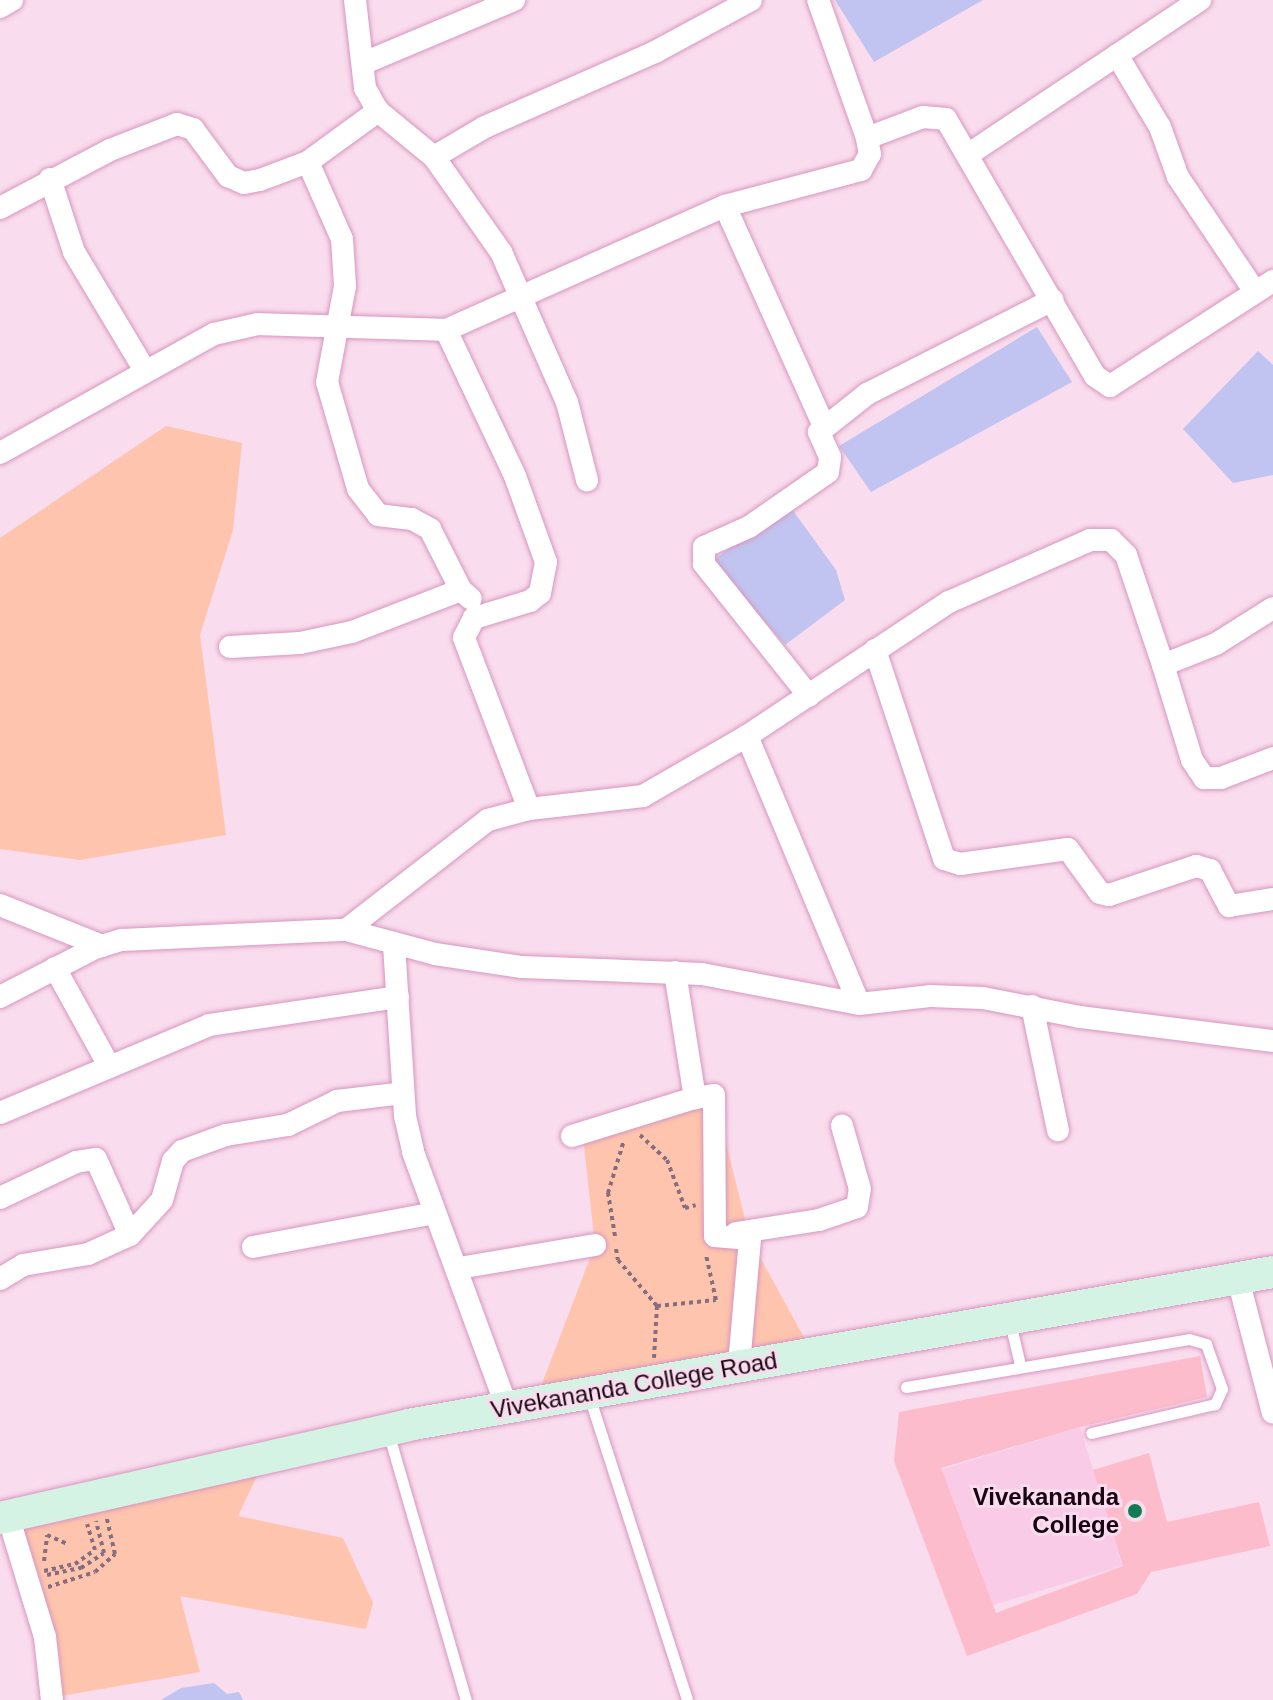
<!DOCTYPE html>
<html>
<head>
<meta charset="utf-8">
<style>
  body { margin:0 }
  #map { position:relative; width:1273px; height:1700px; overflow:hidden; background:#f9dced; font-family:Arial,sans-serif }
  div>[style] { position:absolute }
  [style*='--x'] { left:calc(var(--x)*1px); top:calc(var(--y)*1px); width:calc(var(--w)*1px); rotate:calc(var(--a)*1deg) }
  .built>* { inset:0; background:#f9cbe7; transform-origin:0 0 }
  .green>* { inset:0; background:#fec4ad }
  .water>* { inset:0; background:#c1c4f0 }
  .building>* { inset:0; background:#fcbccc }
  .path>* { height:4px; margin-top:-2px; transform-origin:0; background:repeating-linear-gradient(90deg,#876e7e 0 4px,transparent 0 8px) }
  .roads { filter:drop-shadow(0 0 2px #d896bf) drop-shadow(0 0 2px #d896bf) }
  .lane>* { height:11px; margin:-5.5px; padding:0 5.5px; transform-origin:5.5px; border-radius:5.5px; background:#fff }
  .street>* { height:22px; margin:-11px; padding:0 11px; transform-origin:11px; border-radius:11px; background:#fff }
  .secondary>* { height:32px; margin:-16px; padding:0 16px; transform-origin:16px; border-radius:16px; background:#d4f3e4 }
  .dots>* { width:22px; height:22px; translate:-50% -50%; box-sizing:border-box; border:4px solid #f9dced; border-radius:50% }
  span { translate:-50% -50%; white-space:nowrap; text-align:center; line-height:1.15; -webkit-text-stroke:6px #f9dced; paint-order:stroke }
  .street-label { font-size:24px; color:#190412 }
  .poi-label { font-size:24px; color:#190412; font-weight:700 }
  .right { translate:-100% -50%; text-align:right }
</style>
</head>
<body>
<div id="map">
  <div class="built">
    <div style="left:1080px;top:1427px;width:145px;height:145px;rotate:73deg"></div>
  </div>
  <div class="green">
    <div style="clip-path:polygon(166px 426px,242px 443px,233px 530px,200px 635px,226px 835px,80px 860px,0 849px,0 538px)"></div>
    <div style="clip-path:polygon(714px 1095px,750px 1239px,813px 1354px,535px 1402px,595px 1245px,583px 1137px)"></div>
    <div style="clip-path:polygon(266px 1457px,238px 1516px,343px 1538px,373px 1603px,366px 1629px,180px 1596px,200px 1672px,55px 1697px,13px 1520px)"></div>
  </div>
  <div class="water">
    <div style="clip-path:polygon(835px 0,983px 0,874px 62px)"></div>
    <div style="clip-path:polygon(1037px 327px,1072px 382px,871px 492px,839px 446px)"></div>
    <div style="clip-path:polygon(1258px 351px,1273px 365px,1273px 475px,1233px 483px,1183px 429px)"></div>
    <div style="clip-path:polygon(789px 505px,836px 570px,845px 600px,785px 645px,712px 561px)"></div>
    <div style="clip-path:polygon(214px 1683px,227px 1694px,239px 1692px,243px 1700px,161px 1700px,181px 1688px)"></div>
  </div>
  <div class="building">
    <div style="clip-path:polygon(1200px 1356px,1207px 1397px,1080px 1427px,941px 1468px,996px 1613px,1123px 1566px,1093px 1470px,1149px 1453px,1167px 1522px,1259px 1502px,1270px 1546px,1151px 1572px,1137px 1594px,967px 1656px,894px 1461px,899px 1412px)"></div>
  </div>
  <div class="path">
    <div style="--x:640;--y:1135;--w:37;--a:43"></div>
    <div style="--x:667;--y:1160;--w:51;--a:69.4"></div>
    <div style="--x:685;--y:1208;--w:11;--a:-15"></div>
    <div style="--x:615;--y:1236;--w:44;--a:-99.2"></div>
    <div style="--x:608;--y:1193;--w:55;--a:-73.2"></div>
    <div style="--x:616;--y:1249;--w:11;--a:80"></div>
    <div style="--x:618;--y:1260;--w:60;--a:49.7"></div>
    <div style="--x:657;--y:1306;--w:52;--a:93.3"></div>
    <div style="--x:657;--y:1306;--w:59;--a:-5.8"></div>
    <div style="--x:716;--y:1300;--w:46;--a:-102.5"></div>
    <div style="--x:44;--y:1561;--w:26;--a:-83"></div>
    <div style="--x:47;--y:1535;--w:22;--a:24"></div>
    <div style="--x:44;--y:1571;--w:32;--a:-13"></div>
    <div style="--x:75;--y:1564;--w:24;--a:-35"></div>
    <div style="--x:95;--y:1550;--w:27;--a:-107"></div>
    <div style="--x:47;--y:1575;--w:35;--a:-12"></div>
    <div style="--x:81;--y:1568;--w:27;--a:-33"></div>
    <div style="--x:104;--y:1553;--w:33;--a:-104"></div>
    <div style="--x:48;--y:1587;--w:49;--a:-17.7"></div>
    <div style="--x:95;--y:1572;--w:27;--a:-42"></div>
    <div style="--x:115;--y:1554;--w:36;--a:-103"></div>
  </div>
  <div class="roads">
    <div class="lane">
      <div style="--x:1010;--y:1322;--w:44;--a:76.9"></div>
      <div style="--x:906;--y:1387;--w:287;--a:-9.6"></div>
      <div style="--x:1189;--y:1339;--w:18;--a:16"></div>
      <div style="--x:1206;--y:1344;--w:48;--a:70.4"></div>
      <div style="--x:1222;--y:1389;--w:17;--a:115"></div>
      <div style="--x:1215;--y:1404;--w:127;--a:166.8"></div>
      <div style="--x:589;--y:1396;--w:319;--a:72.1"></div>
      <div style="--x:388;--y:1432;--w:279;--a:73.8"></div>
    </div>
    <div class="street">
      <div style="--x:355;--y:0;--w:89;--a:83.5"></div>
      <div style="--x:365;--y:88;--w:26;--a:61"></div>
      <div style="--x:378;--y:111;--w:72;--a:39.4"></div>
      <div style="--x:434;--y:157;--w:116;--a:54.8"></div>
      <div style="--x:501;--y:252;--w:164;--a:66.3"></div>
      <div style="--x:567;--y:402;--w:81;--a:75.6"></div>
      <div style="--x:0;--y:7;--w:14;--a:-30"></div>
      <div style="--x:1117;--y:55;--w:84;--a:59.2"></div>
      <div style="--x:1160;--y:127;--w:53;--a:70.2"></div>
      <div style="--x:1178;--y:177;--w:136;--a:56.1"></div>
      <div style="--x:364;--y:63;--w:163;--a:-22.8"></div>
      <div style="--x:867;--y:138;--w:60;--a:-20.6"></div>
      <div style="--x:923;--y:117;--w:23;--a:5"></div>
      <div style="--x:946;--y:119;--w:297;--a:59.9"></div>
      <div style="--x:1095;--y:376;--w:18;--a:34"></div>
      <div style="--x:1110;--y:386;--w:194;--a:-32.8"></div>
      <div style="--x:969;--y:154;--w:278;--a:-33.7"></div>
      <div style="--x:434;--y:157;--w:59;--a:-30.5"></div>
      <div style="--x:485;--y:127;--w:186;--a:-23.8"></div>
      <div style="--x:655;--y:52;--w:109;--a:-28.4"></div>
      <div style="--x:308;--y:162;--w:84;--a:66.2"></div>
      <div style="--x:342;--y:239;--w:47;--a:86.3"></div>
      <div style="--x:345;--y:286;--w:98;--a:100.6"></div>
      <div style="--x:327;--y:382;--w:111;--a:73.8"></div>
      <div style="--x:358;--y:489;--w:33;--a:52"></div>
      <div style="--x:378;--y:515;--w:34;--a:7"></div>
      <div style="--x:412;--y:519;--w:21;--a:29"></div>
      <div style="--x:430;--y:529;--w:68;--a:63.1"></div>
      <div style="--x:50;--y:179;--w:77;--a:71.8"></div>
      <div style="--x:74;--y:252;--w:136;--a:59.1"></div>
      <div style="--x:725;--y:206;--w:241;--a:65.8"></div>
      <div style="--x:0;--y:208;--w:124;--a:-27.8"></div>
      <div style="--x:110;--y:150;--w:72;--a:-21.2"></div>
      <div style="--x:177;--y:124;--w:17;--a:17"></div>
      <div style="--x:193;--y:129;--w:59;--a:53.3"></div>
      <div style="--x:228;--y:176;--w:17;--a:24"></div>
      <div style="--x:244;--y:183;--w:16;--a:-11"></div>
      <div style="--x:260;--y:180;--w:51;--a:-20.6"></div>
      <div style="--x:308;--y:162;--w:87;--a:-36.1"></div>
      <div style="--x:446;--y:330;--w:161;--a:64.7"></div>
      <div style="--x:515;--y:476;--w:91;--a:70.2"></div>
      <div style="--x:546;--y:562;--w:32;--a:101"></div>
      <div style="--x:540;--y:593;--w:13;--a:141"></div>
      <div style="--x:530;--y:601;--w:59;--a:163.1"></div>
      <div style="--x:474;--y:618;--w:22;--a:117"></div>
      <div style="--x:464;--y:638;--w:183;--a:69.2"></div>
      <div style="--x:0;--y:453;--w:245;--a:-29.1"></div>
      <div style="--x:214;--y:334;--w:45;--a:-12.8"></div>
      <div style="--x:258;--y:324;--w:188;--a:1.8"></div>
      <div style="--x:446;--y:330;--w:305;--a:-24"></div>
      <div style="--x:725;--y:206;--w:141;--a:-14.8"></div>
      <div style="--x:861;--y:170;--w:18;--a:-61"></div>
      <div style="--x:870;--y:154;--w:16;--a:-101"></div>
      <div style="--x:867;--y:138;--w:146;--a:-109.5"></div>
      <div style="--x:230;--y:647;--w:70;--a:-3.3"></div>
      <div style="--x:300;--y:643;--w:53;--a:-11.9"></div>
      <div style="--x:352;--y:632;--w:117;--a:-21.1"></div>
      <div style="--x:461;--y:590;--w:13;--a:42"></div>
      <div style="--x:875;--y:650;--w:220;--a:71.7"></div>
      <div style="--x:944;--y:859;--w:17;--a:17"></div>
      <div style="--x:960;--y:864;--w:109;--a:-7.9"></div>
      <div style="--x:1068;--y:849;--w:54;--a:54"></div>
      <div style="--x:1100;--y:893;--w:9;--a:13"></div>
      <div style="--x:1109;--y:895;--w:92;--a:-18.4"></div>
      <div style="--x:1196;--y:866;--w:15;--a:16"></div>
      <div style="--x:1210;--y:870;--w:41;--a:62.2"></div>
      <div style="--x:1229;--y:906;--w:45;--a:-9"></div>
      <div style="--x:1163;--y:665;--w:99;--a:73"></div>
      <div style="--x:1192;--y:760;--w:22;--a:56"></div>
      <div style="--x:1204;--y:778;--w:17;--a:0"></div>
      <div style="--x:1221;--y:778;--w:56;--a:-21"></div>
      <div style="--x:809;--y:696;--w:169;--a:-128.5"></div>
      <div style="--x:704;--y:564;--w:17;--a:-90"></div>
      <div style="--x:704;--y:547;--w:49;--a:-24"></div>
      <div style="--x:749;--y:527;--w:96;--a:-34.8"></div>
      <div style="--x:828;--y:472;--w:15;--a:-82"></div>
      <div style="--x:830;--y:457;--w:27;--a:-114"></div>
      <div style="--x:819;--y:432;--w:61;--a:-38.4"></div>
      <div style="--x:867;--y:394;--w:208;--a:-26.9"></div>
      <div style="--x:747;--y:736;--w:290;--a:67.3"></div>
      <div style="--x:0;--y:905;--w:110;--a:21.9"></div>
      <div style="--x:346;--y:930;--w:180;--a:-37.8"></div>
      <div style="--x:488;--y:820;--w:42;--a:-15"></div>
      <div style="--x:529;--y:809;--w:115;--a:-6.5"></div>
      <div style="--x:643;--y:796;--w:120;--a:-30"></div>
      <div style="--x:747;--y:736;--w:242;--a:-33.6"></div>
      <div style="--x:949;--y:602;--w:154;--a:-23.7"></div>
      <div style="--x:1090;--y:540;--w:21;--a:0"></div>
      <div style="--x:1111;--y:540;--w:21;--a:45"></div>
      <div style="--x:1126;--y:555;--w:116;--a:71.4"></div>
      <div style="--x:1163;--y:665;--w:57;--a:-21.6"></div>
      <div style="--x:1216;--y:644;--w:67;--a:-32.3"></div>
      <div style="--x:394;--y:945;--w:171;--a:86.3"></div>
      <div style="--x:405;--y:1116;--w:37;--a:77"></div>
      <div style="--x:413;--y:1152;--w:272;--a:69.8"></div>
      <div style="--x:55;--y:968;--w:110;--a:61.1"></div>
      <div style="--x:675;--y:972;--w:128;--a:81"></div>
      <div style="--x:695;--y:1098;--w:19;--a:-9"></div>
      <div style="--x:714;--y:1095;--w:141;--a:89.6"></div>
      <div style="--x:715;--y:1236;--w:35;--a:5"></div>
      <div style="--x:750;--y:1239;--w:126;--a:95"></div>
      <div style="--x:0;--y:997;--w:107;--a:-27.3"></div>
      <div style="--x:95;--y:948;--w:28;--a:-17"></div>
      <div style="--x:122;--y:940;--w:224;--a:-2.6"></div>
      <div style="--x:346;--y:930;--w:92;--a:15.1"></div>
      <div style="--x:435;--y:954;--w:88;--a:8.5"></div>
      <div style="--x:522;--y:967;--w:180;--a:2.2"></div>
      <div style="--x:702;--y:974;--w:160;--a:10.8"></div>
      <div style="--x:859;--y:1004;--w:71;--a:-6.4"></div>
      <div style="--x:930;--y:996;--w:53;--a:2.2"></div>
      <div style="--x:983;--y:998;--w:99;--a:11.1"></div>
      <div style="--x:1080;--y:1017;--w:194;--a:7.1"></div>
      <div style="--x:1032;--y:1006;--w:127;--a:78.2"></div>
      <div style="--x:0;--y:1113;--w:227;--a:-22.8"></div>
      <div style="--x:209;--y:1025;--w:191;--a:-8.4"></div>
      <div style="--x:572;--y:1136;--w:129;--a:-17.2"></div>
      <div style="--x:0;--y:1198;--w:84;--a:-25.3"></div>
      <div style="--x:76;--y:1162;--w:20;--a:-9"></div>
      <div style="--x:96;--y:1159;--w:83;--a:65.9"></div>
      <div style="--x:736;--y:1233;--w:84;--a:-8.9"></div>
      <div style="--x:819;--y:1220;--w:40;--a:-18.9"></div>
      <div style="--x:857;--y:1207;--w:18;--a:-81"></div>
      <div style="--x:860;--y:1189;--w:66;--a:-105.9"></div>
      <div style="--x:253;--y:1247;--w:185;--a:-10.6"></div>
      <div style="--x:459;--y:1268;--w:138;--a:-9.6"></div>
      <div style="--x:0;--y:1279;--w:27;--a:-31"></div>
      <div style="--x:23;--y:1265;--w:66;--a:-9.6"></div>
      <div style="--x:88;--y:1254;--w:46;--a:-24.3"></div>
      <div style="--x:130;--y:1235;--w:47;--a:-47.6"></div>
      <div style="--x:162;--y:1200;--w:41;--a:-74.2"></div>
      <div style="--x:173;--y:1161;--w:13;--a:-48"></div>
      <div style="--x:182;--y:1151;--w:47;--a:-20"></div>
      <div style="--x:226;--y:1135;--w:63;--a:-9.2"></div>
      <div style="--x:288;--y:1125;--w:55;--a:-26.1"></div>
      <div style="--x:337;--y:1101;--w:66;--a:-6.9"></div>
      <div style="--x:1238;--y:1279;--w:138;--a:75.4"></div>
      <div style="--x:8;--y:1516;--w:127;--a:73"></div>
      <div style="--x:45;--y:1637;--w:63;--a:83.7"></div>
    </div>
    <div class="secondary">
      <div style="--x:0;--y:1518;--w:418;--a:-12.8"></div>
      <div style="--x:408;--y:1425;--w:878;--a:-10.03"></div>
    </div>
  </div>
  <div class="dots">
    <div style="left:1135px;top:1511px;background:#127a54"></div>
  </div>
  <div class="street-label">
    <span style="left:634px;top:1385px;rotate:-10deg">Vivekananda College Road</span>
  </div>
  <div class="poi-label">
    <span class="right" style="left:1119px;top:1511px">Vivekananda<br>College</span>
  </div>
</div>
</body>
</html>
